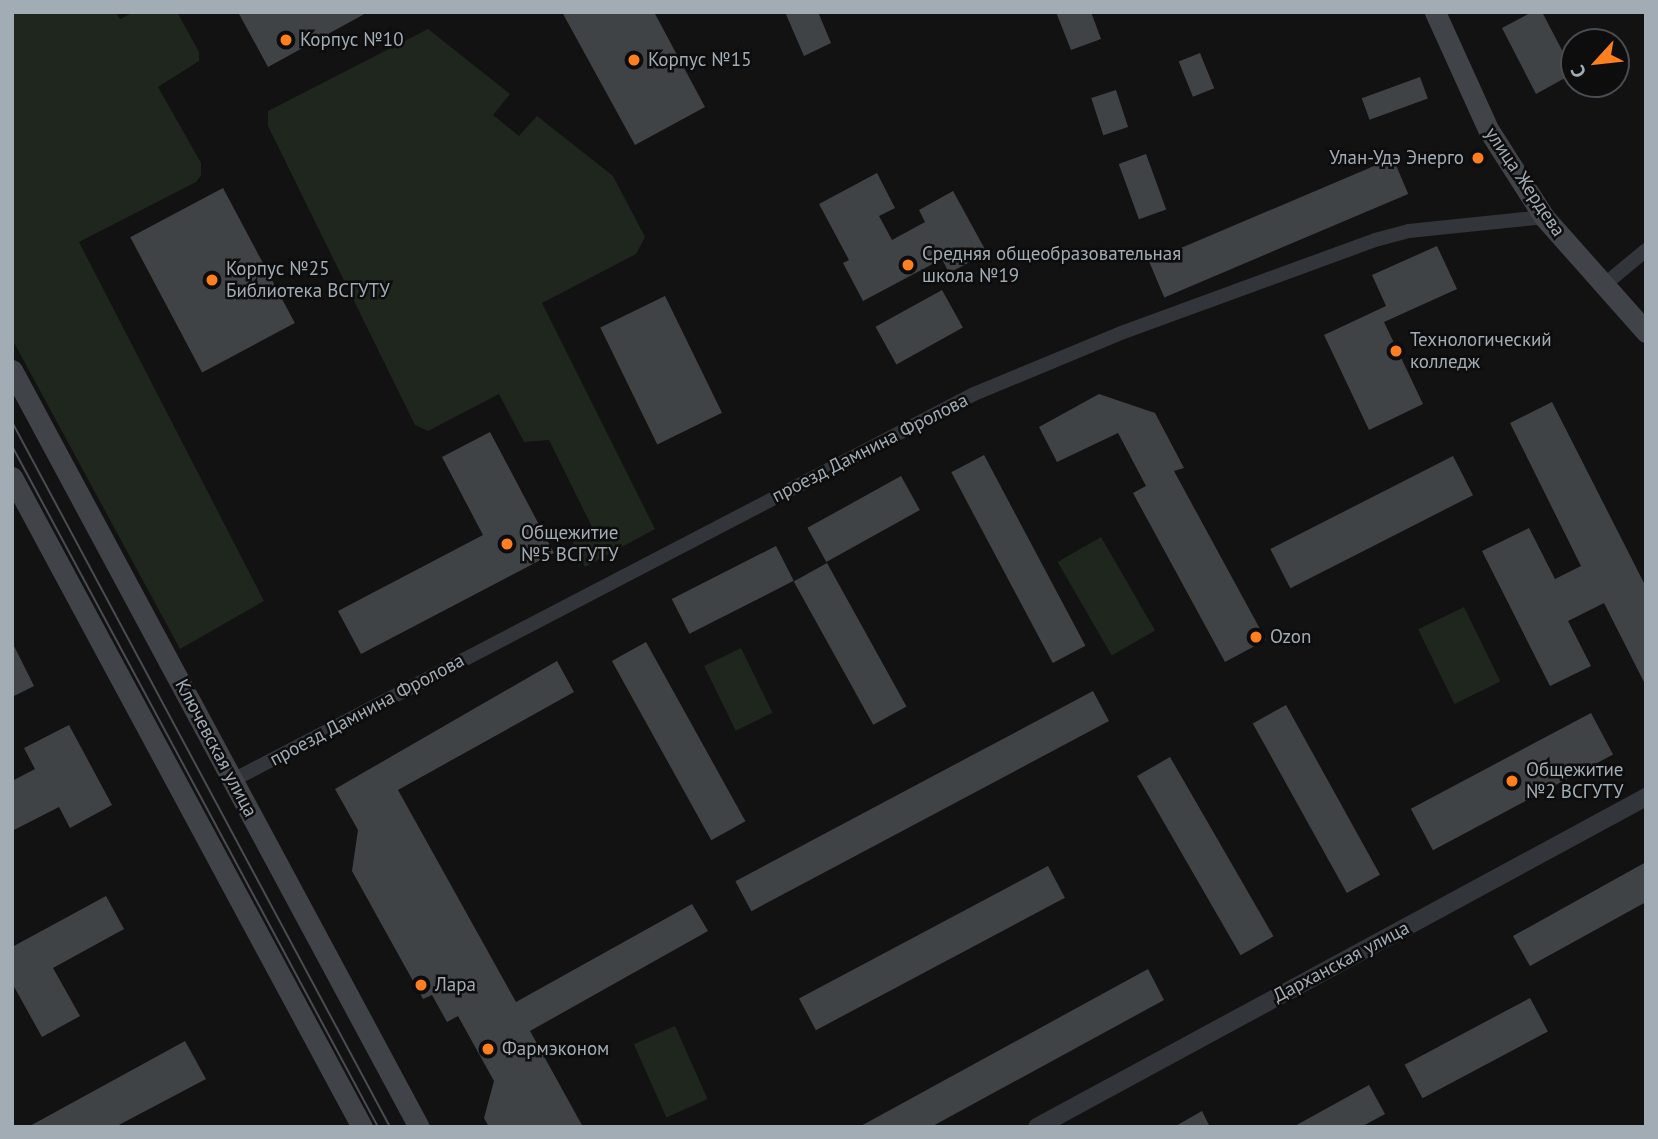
<!DOCTYPE html>
<html>
<head>
<meta charset="utf-8">
<style>
  body { margin:0 }
  #map { position:relative; width:1658px; height:1139px; overflow:hidden; background:#121213; font-family:"PT Sans",sans-serif }
  div>[style] { position:absolute }
  [style*='--x'] { left:calc(var(--x)*1px); top:calc(var(--y)*1px); width:calc(var(--w)*1px); rotate:calc(var(--a)*1deg) }
  .green>* { inset:0; background:#1e261e; transform-origin:0 0 }
  .building>* { inset:0; background:#404346; transform-origin:0 0 }
  .minor>* { height:14px; margin:-7px; padding:0 7px; transform-origin:7px; border-radius:7px; background:#323539 }
  .tertiary>* { height:18px; margin:-9px; padding:0 9px; transform-origin:9px; border-radius:9px; background:#323539 }
  .secondary>* { height:21px; margin:-10.5px; padding:0 10.5px; transform-origin:10.5px; border-radius:10.5px; background:#404449 }
  .tram>* { height:2px; margin:-1px; padding:0 1px; transform-origin:1px; border-radius:1px; background:#494d52 }
  .dots>* { width:19px; height:19px; translate:-50% -50%; box-sizing:border-box; border:4px solid #0d0d0e; border-radius:50% }
  span { translate:-50% -50%; white-space:nowrap; text-align:center; line-height:1.15; -webkit-text-stroke:5px #0d0d0e; paint-order:stroke }
  .poi-label { font-size:19px; color:#a2acb5 }
  .left { translate:0 -50%; text-align:left }
  .right { translate:-100% -50%; text-align:right }
  .street-label { font-size:19px; color:#a2acb5 }
  .frame { position:absolute; inset:0; border:14px solid #a2acb5; pointer-events:none }
  .north { position:absolute; left:1560px; top:28px; width:70px; height:70px; box-sizing:border-box; background:#0d0d0e; border:2px solid #494d51; border-radius:50%; rotate:243deg; font-size:19px; font-weight:700; line-height:28px; text-align:center; color:#a2acb5 }
  .north::after { content:''; display:block; margin:auto; width:24px; height:32px; background:#ff7e1e; clip-path:polygon(50% 0,100% 100%,50% 72%,0 100%) }
</style>
</head>
<body>
<div id="map">
  <div class="green">
    <div style="clip-path:polygon(12px 12px,116px 12px,120px 19px,134px 12px,177px 12px,199px 52px,199px 61px,158px 87px,201px 163px,201px 175px,196px 182px,79px 242px,264px 601px,180px 649px,12px 339px)"></div>
    <div style="clip-path:polygon(428px 29px,510px 94px,493px 115px,519px 136px,537px 116px,613px 176px,645px 237px,636px 254px,542px 303px,655px 529px,585px 567px,573px 543px,575px 536px,592px 527px,549px 440px,524px 442px,499px 394px,428px 431px,415px 425px,268px 126px,268px 111px)"></div>
    <div style="left:1101px;top:537px;width:108px;height:50px;rotate:60deg"></div>
    <div style="left:1464px;top:607px;width:83px;height:51px;rotate:64deg"></div>
    <div style="left:741px;top:648px;width:72px;height:41px;rotate:64deg"></div>
    <div style="left:675px;top:1026px;width:80px;height:45px;rotate:66deg"></div>
  </div>
  <div class="building">
    <div style="clip-path:polygon(238px 12px,368px 12px,268px 67px)"></div>
    <div style="clip-path:polygon(562px 12px,654px 12px,705px 107px,635px 145px)"></div>
    <div style="clip-path:polygon(785px 12px,818px 12px,831px 43px,804px 56px)"></div>
    <div style="clip-path:polygon(1056px 12px,1091px 12px,1101px 39px,1071px 50px)"></div>
    <div style="clip-path:polygon(1532px 12px,1542px 12px,1574px 73px,1536px 94px,1502px 28px)"></div>
    <div style="left:1200px;top:53px;width:38px;height:23px;rotate:68deg"></div>
    <div style="left:1420px;top:77px;width:23px;height:62px;rotate:70deg"></div>
    <div style="left:1116px;top:90px;width:39px;height:26px;rotate:72deg"></div>
    <div style="left:1146px;top:154px;width:59px;height:29px;rotate:70deg"></div>
    <div style="left:1393px;top:158px;width:39px;height:265px;rotate:67deg"></div>
    <div style="clip-path:polygon(877px 173px,895px 208px,879px 216px,892px 240px,925px 222px,919px 210px,953px 191px,987px 253px,949px 273px,942px 259px,863px 301px,843px 263px,849px 260px,819px 204px)"></div>
    <div style="left:223px;top:188px;width:153px;height:105px;rotate:62deg"></div>
    <div style="clip-path:polygon(1437px 246px,1457px 289px,1384px 322px,1423px 404px,1369px 430px,1324px 335px,1386px 306px,1372px 275px)"></div>
    <div style="left:942px;top:290px;width:43px;height:76px;rotate:61deg"></div>
    <div style="left:665px;top:296px;width:130px;height:72px;rotate:64deg"></div>
    <div style="clip-path:polygon(1099px 394px,1155px 413px,1184px 468px,1174px 471px,1266px 640px,1225px 662px,1133px 493px,1146px 486px,1118px 433px,1057px 462px,1039px 427px)"></div>
    <div style="clip-path:polygon(1552px 402px,1646px 587px,1646px 686px,1604px 603px,1568px 621px,1591px 666px,1550px 686px,1482px 551px,1529px 528px,1555px 579px,1581px 566px,1510px 423px)"></div>
    <div style="clip-path:polygon(490px 432px,554px 553px,361px 654px,338px 611px,483px 535px,442px 457px)"></div>
    <div style="left:984px;top:455px;width:216px;height:37px;rotate:62deg"></div>
    <div style="left:1453px;top:456px;width:44px;height:205px;rotate:63deg"></div>
    <div style="left:901px;top:476px;width:39px;height:107px;rotate:61deg"></div>
    <div style="left:776px;top:546px;width:39px;height:117px;rotate:63deg"></div>
    <div style="left:827px;top:563px;width:164px;height:38px;rotate:61deg"></div>
    <div style="clip-path:polygon(12px 642px,34px 686px,12px 697px)"></div>
    <div style="left:646px;top:642px;width:205px;height:39px;rotate:61deg"></div>
    <div style="clip-path:polygon(557px 661px,574px 692px,398px 790px,516px 1002px,692px 904px,708px 931px,530px 1031px,583px 1127px,489px 1127px,484px 1118px,494px 1081px,458px 1016px,447px 1022px,432px 995px,423px 999px,352px 871px,358px 830px,335px 789px)"></div>
    <div style="left:1093px;top:691px;width:34px;height:405px;rotate:62deg"></div>
    <div style="left:1286px;top:705px;width:194px;height:38px;rotate:61deg"></div>
    <div style="left:1591px;top:713px;width:47px;height:204px;rotate:62deg"></div>
    <div style="clip-path:polygon(69px 725px,112px 805px,70px 828px,59px 807px,12px 831px,12px 781px,35px 769px,24px 748px)"></div>
    <div style="left:1170px;top:757px;width:207px;height:38px;rotate:60deg"></div>
    <div style="clip-path:polygon(1646px 862px,1646px 902px,1530px 966px,1513px 936px)"></div>
    <div style="left:1048px;top:866px;width:36px;height:282px;rotate:62deg"></div>
    <div style="clip-path:polygon(106px 896px,124px 929px,53px 968px,80px 1016px,42px 1037px,12px 983px,12px 947px)"></div>
    <div style="clip-path:polygon(1148px 969px,1164px 1000px,931px 1127px,859px 1127px)"></div>
    <div style="left:1530px;top:998px;width:38px;height:142px;rotate:62deg"></div>
    <div style="clip-path:polygon(185px 1041px,206px 1079px,115px 1127px,28px 1127px)"></div>
    <div style="clip-path:polygon(1369px 1085px,1385px 1114px,1361px 1127px,1293px 1127px)"></div>
    <div style="clip-path:polygon(1202px 1111px,1210px 1127px,1174px 1127px)"></div>
  </div>
  <div class="minor">
    <div style="--x:1604;--y:285;--w:55;--a:-39.8"></div>
    <div style="--x:233;--y:780;--w:836;--a:-27.52"></div>
    <div style="--x:974;--y:394;--w:159;--a:-22.5"></div>
    <div style="--x:1121;--y:333;--w:270;--a:-20.1"></div>
    <div style="--x:1375;--y:240;--w:35;--a:-15"></div>
    <div style="--x:1409;--y:231;--w:136;--a:-5.9"></div>
  </div>
  <div class="tertiary">
    <div style="--x:1037;--y:1127;--w:693;--a:-28.45"></div>
  </div>
  <div class="secondary">
    <div style="--x:1435;--y:12;--w:128;--a:65.6"></div>
    <div style="--x:1488;--y:129;--w:104;--a:57.5"></div>
    <div style="--x:1544;--y:217;--w:154;--a:48.4"></div>
    <div style="--x:12;--y:370;--w:859;--a:61.74"></div>
    <div style="--x:12;--y:477;--w:738;--a:61.7"></div>
  </div>
  <div class="tram">
    <div style="--x:12;--y:422;--w:800;--a:61.8"></div>
    <div style="--x:12;--y:446;--w:773;--a:61.74"></div>
  </div>
  <div class="dots">
    <div style="left:286px;top:40px;background:#ff7e1e"></div>
    <div style="left:634px;top:60px;background:#ff7e1e"></div>
    <div style="left:1478px;top:158px;background:#ff7e1e"></div>
    <div style="left:908px;top:265px;background:#ff7e1e"></div>
    <div style="left:212px;top:280px;background:#ff7e1e"></div>
    <div style="left:1396px;top:351px;background:#ff7e1e"></div>
    <div style="left:507px;top:544px;background:#ff7e1e"></div>
    <div style="left:1256px;top:637px;background:#ff7e1e"></div>
    <div style="left:1512px;top:781px;background:#ff7e1e"></div>
    <div style="left:421px;top:985px;background:#ff7e1e"></div>
    <div style="left:488px;top:1049px;background:#ff7e1e"></div>
  </div>
  <div class="poi-label">
    <span class="left" style="left:300px;top:40px">Корпус №10</span>
    <span class="left" style="left:648px;top:60px">Корпус №15</span>
    <span class="right" style="left:1464px;top:158px">Улан-Удэ Энерго</span>
    <span class="left" style="left:922px;top:265px">Средняя общеобразовательная<br>школа №19</span>
    <span class="left" style="left:226px;top:280px">Корпус №25<br>Библиотека ВСГУТУ</span>
    <span class="left" style="left:1410px;top:351px">Технологический<br>колледж</span>
    <span class="left" style="left:521px;top:544px">Общежитие<br>№5 ВСГУТУ</span>
    <span class="left" style="left:1270px;top:637px">Ozon</span>
    <span class="left" style="left:1526px;top:781px">Общежитие<br>№2 ВСГУТУ</span>
    <span class="left" style="left:435px;top:985px">Лара</span>
    <span class="left" style="left:502px;top:1049px">Фармэконом</span>
  </div>
  <div class="street-label">
    <span style="left:1525px;top:182px;rotate:56deg">улица Жердева</span>
    <span style="left:870px;top:448px;rotate:-27deg">проезд Дамнина Фролова</span>
    <span style="left:367px;top:710px;rotate:-28deg">проезд Дамнина Фролова</span>
    <span style="left:216px;top:748px;rotate:62deg">Ключевская улица</span>
    <span style="left:1341px;top:962px;rotate:-28deg">Дарханская улица</span>
  </div>
  <div class="frame"></div>
  <div class="north">С</div>
</div>
</body>
</html>
